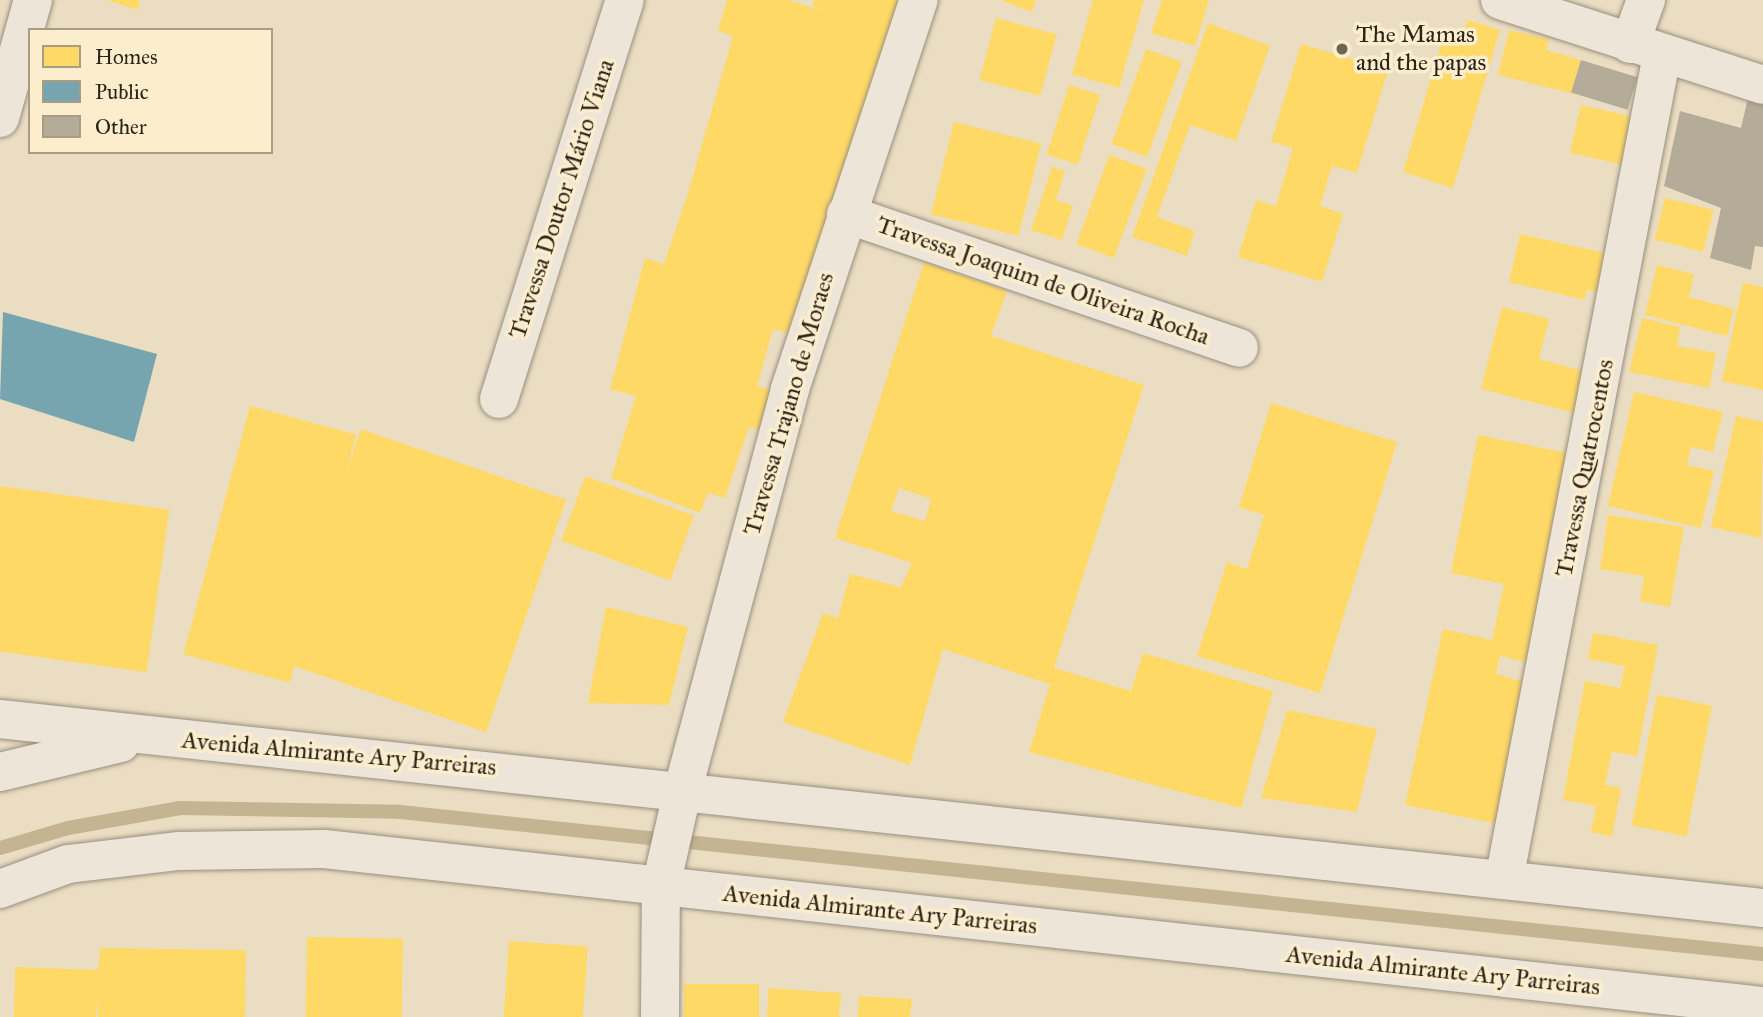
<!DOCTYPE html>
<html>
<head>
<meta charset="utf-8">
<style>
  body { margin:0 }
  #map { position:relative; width:1763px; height:1017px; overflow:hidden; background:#eaddc2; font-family:"IM FELL Great Primer",serif }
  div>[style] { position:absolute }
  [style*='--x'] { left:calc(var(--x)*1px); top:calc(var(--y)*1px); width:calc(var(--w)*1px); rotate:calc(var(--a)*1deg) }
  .homes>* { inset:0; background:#ffd966; transform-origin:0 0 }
  .public>* { inset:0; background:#76a5af }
  .stream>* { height:14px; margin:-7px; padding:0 7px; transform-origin:7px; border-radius:7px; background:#c4b492 }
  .building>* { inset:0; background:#b4ab99; transform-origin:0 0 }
  .roads { filter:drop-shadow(0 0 2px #988f7f) drop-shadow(0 0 2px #988f7f) }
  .street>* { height:38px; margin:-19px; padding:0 19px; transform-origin:19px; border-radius:19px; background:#ede6d8 }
  .secondary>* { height:38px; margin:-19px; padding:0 19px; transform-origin:19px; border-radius:19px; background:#ede6d8 }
  .dots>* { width:19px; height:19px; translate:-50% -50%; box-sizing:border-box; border:4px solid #fcedcd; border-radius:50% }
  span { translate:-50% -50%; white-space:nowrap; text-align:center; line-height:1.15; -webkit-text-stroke:7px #fcedcd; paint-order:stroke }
  .poi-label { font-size:24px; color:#2a2319 }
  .left { translate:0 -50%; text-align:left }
  .street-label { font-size:24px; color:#2a2319 }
  .legend { position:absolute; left:28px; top:28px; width:245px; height:126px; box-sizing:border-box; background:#fcedcd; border:2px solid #a89c85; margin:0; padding:9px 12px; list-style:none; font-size:21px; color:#2a2319 }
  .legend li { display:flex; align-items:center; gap:14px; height:35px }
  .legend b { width:35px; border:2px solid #a89c85 }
</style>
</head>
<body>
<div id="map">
  <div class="homes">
    <div style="clip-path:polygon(107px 0,140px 0,137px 10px)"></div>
    <div style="clip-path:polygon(727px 0,788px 0,822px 11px,812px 6px,814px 0,908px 0,799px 336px,773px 329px,757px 386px,781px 392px,768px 432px,749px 427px,725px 498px,708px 493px,700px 513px,611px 478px,636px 396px,610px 389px,645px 258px,664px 264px,688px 193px,733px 36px,718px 31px)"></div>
    <div style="clip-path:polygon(1000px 0,1036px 0,1032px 12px)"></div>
    <div style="clip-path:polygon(1093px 0,1144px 0,1119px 88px,1072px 74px)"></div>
    <div style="clip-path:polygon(1162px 0,1209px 0,1195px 46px,1151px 33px)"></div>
    <div style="left:996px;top:18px;width:63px;height:64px;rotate:15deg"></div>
    <div style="clip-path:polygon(1468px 20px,1500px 30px,1453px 188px,1403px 172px,1443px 38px,1460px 43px)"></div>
    <div style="clip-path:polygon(1208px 23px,1270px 46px,1236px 141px,1190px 125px,1157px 217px,1195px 231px,1187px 256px,1132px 237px)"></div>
    <div style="clip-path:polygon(1509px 30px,1549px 39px,1546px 50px,1581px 60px,1571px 93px,1498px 75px)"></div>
    <div style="clip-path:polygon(1301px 44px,1388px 70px,1357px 173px,1332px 166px,1320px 206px,1343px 214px,1322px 282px,1238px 257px,1256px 200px,1276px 206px,1293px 148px,1271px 142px)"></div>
    <div style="left:1146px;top:49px;width:38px;height:101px;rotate:20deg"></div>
    <div style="left:1069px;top:85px;width:33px;height:73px;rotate:18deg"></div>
    <div style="left:1581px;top:105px;width:66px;height:49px;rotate:13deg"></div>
    <div style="left:954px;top:122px;width:90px;height:95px;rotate:14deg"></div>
    <div style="left:1109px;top:155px;width:40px;height:95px;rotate:20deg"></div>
    <div style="clip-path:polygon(1052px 167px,1065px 171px,1056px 200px,1073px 206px,1062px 240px,1031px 230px)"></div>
    <div style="left:1665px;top:198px;width:50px;height:43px;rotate:14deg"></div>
    <div style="clip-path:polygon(1520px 234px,1615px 255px,1606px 294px,1587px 290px,1585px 300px,1509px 282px)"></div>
    <div style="clip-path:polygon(evenodd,924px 262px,1007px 291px,991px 336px,1144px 385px,1054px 668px,1131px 691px,1143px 653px,1273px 691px,1241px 808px,1029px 752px,1050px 684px,943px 649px,910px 765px,783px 722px,823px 613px,838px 618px,850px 574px,901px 587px,912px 563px,835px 538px,924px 262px,899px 488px,931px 499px,925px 521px,891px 511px,899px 488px)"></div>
    <div style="clip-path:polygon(1657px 265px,1694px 274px,1689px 297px,1734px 309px,1727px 336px,1645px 315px)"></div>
    <div style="clip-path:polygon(1743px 283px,1763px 287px,1763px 390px,1722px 381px)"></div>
    <div style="clip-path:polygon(1502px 307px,1549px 319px,1539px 359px,1598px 375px,1587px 416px,1481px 389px)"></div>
    <div style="clip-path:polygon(1642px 318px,1680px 327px,1677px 346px,1716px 353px,1709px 388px,1629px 372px)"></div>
    <div style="clip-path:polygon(1634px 392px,1723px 412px,1713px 452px,1691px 447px,1687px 465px,1714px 471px,1701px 528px,1608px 506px)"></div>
    <div style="clip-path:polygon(1271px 403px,1397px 442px,1320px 693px,1197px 656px,1227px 562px,1247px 569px,1264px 515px,1239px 507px)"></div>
    <div style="left:250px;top:406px;width:110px;height:257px;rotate:15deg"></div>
    <div style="clip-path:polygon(1736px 416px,1763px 422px,1761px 538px,1711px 527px)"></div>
    <div style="left:361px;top:429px;width:217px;height:246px;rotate:19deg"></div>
    <div style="clip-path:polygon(1478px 435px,1582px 456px,1536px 664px,1500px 656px,1496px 674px,1525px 682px,1499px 824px,1405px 805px,1443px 629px,1492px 640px,1504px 584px,1451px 573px)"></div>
    <div style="left:585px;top:476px;width:116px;height:69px;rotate:20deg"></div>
    <div style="left:0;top:486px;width:171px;height:164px;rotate:8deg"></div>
    <div style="clip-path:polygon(1608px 515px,1684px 527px,1670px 607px,1640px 601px,1644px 576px,1600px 569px)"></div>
    <div style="clip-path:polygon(606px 607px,688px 627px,669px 705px,588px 703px)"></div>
    <div style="clip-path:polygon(1593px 633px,1658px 645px,1637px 756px,1612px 752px,1605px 785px,1621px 788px,1612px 837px,1591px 832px,1596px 806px,1563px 800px,1585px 681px,1620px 688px,1625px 666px,1588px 659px)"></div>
    <div style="left:1657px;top:695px;width:56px;height:133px;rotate:11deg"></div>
    <div style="clip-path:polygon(1287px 710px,1377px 729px,1357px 812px,1261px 798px)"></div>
    <div style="left:307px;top:937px;width:96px;height:80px;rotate:1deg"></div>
    <div style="left:509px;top:941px;width:79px;height:76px;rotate:4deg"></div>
    <div style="clip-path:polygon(100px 948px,246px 950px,245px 1017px,98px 1017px,97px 1000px,96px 1017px,14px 1017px,15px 967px,98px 970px)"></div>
    <div style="left:759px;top:984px;width:33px;height:75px;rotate:90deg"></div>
    <div style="clip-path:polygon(769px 988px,841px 993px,839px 1017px,767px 1017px)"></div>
    <div style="clip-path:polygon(859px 996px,912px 999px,910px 1017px,858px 1017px)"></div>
  </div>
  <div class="public">
    <div style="clip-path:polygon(3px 312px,157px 354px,134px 442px,0 399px)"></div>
  </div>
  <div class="stream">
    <div style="--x:0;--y:848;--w:71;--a:-16.4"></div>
    <div style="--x:68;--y:828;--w:114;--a:-10.1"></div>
    <div style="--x:180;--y:808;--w:220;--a:1"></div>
    <div style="--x:400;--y:812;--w:1370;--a:5.95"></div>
  </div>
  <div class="building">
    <div style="left:1581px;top:60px;width:59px;height:34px;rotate:17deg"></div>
    <div style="clip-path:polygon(1748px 98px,1763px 101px,1763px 247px,1755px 246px,1751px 270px,1710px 258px,1721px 208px,1664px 186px,1680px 111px,1741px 128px)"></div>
  </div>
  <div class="roads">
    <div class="street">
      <div style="--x:1630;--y:44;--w:47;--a:-70"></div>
      <div style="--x:846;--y:214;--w:415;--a:18.8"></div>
      <div style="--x:499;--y:399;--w:418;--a:-72.5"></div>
      <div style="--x:1504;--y:880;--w:840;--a:-79.16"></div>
      <div style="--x:660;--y:1017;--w:131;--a:-89.6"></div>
      <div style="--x:661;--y:886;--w:99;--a:-77.2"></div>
      <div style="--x:683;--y:789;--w:414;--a:-75"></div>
      <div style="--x:790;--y:389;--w:410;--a:-71.7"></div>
    </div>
    <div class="secondary">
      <div style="--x:1500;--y:0;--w:276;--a:17.9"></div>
      <div style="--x:0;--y:118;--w:123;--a:-74.4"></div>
      <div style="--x:0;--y:719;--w:1773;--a:6.12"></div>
      <div style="--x:0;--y:772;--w:124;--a:-13.5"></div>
      <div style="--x:0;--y:889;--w:72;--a:-20.2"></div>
      <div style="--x:68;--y:864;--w:112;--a:-6.7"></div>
      <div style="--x:179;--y:851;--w:145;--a:-0.8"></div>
      <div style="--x:324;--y:849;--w:1448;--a:6.23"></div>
    </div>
  </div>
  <div class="dots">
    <div style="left:1342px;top:49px;background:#6d6454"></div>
  </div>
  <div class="poi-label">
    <span class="left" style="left:1356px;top:49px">The Mamas<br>and the papas</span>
  </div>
  <div class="street-label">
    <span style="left:562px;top:199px;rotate:-72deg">Travessa Doutor Mário Viana</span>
    <span style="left:1043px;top:281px;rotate:19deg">Travessa Joaquim de Oliveira Rocha</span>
    <span style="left:789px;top:404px;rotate:-74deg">Travessa Trajano de Moraes</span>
    <span style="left:1585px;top:468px;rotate:-79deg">Travessa Quatrocentos</span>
    <span style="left:339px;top:754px;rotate:5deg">Avenida Almirante Ary Parreiras</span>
    <span style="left:880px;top:910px;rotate:6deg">Avenida Almirante Ary Parreiras</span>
    <span style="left:1443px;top:971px;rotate:6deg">Avenida Almirante Ary Parreiras</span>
  </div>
  <ul class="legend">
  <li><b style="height:19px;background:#ffd966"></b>Homes</li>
  <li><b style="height:19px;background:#76a5af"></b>Public</li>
  <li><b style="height:19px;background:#b4ab99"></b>Other</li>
  </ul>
</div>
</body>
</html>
